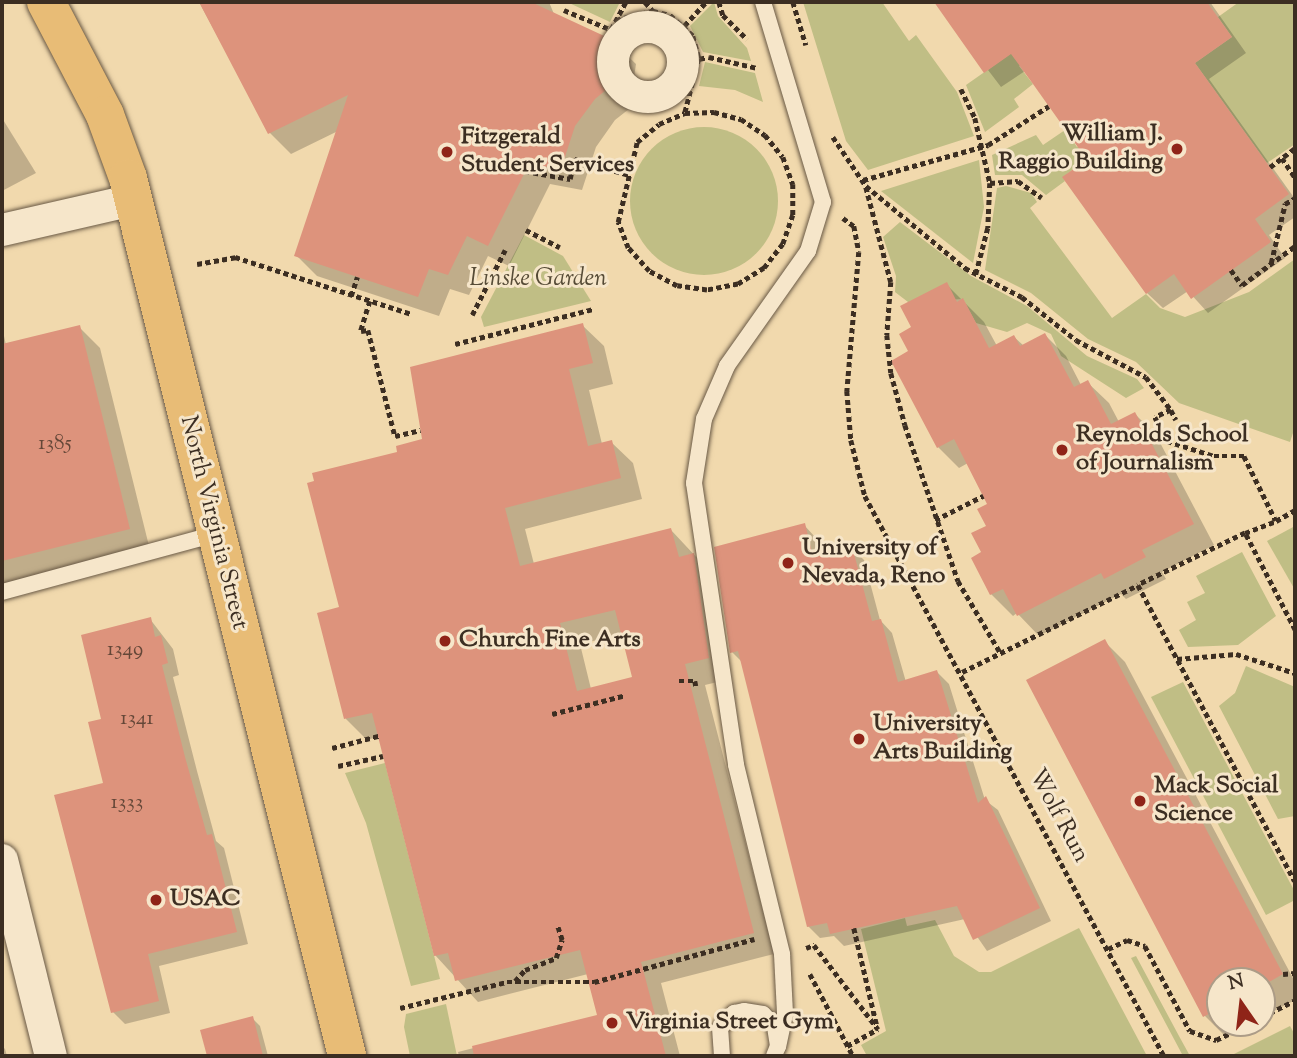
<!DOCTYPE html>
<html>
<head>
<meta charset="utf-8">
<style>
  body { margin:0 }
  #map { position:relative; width:1297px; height:1058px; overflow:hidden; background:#f1d9ad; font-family:"Sorts Mill Goudy",serif }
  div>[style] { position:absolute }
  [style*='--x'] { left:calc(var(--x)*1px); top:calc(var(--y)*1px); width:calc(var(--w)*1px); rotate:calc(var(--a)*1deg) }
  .green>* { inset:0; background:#c0be85 }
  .round { border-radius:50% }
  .shadow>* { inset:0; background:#0003 }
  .building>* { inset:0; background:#dd937c }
  .path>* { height:4.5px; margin-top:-2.25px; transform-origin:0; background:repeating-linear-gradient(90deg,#3c2e22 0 5px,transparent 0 8.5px) }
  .roads { filter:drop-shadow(0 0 2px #695945) drop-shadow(0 0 2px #695945) }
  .lane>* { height:16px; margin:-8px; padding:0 8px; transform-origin:8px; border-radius:8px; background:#f6e6ca }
  .street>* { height:32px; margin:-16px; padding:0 16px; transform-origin:16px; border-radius:16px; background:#f6e6ca }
  .street>.ring { margin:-16px; padding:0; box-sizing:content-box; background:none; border:32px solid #f6e6ca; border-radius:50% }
  .primary>* { height:38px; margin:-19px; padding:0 19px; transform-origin:19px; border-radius:19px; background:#e8bc76 }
  .dots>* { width:19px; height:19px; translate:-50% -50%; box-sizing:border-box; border:4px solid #f6e6ca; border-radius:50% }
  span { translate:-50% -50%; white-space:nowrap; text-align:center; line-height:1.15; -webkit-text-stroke:6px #f6e6ca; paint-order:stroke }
  .number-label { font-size:21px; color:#644738 }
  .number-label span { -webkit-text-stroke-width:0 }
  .poi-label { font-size:24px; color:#3c2e22; font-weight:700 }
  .right { translate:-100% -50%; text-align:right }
  .left { translate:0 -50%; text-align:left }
  .park-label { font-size:24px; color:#564b36; font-style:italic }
  .street-label { font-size:24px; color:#3c2e22 }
  .frame { position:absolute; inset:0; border:4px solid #3c2e22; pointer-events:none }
  .north { position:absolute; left:1206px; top:967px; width:70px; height:70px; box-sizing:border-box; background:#f6e6ca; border:2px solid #ac9c87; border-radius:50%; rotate:346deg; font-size:19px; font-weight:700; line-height:28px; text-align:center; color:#3c2e22 }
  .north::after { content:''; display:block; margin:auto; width:24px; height:32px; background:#8f2418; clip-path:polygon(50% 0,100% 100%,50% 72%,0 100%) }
</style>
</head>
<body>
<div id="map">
  <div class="green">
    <div style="clip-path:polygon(567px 2px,620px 2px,610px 22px)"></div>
    <div style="clip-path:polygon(714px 2px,718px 16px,747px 48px,751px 61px,703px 52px,690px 26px)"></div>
    <div style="clip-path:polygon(803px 2px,882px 2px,909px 41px,916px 35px,957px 92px,974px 136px,868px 170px,846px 141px)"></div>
    <div style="clip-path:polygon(1239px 2px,1295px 2px,1295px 144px,1267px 163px,1195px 63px,1232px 37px,1218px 17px)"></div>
    <div style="clip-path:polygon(1023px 45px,1031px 57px,1019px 66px,1033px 84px,1014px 99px,1019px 107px,985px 132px,966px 85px)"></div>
    <div style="clip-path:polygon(705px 62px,755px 73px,763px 102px,735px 90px,699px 86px)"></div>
    <div class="round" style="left:630px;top:127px;width:148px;height:148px"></div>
    <div style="clip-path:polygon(1065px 130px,1077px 147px,1090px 138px,1099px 151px,1063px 177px,1065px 181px,1046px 195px,1022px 175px,995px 175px,992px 155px,1036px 135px,1043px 145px)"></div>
    <div style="clip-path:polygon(979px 160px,984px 207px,973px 263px,881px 191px)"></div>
    <div style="clip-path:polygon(1006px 186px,1031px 193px,1037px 202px,1030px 208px,1112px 318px,1146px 294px,1160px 308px,1185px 317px,1249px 292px,1295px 259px,1295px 427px,1290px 442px,1179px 403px,1136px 362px,1088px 339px,1031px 293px,985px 270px,997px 188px)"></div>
    <div style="clip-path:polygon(900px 222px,971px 276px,1027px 306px,1087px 356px,1137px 379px,1144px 388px,1126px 398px,1061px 356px,1051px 334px,1027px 323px,1007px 332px,976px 323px,963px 299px,908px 302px,895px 292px,896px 276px,883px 237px)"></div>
    <div style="clip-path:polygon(524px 235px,563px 256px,591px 301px,484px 327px,481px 317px)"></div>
    <div style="clip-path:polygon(1295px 526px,1295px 590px,1267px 541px)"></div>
    <div style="clip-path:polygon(1242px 552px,1276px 616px,1238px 645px,1188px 647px,1179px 630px,1196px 620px,1187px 602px,1205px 593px,1196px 576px)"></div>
    <div style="clip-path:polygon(1246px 666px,1295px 687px,1295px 816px,1278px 819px,1219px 706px,1235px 693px)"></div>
    <div style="clip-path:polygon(1183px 682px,1295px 892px,1295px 900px,1266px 915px,1151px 697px)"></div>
    <div style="clip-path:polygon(385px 763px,440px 979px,411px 986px,366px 823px,345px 773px)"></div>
    <div style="clip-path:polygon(905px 918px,907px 926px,935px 920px,954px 956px,979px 972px,991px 972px,1079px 928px,1147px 1056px,867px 1056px,861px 1045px,886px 1031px,861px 929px)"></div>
    <div style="clip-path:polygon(1136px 956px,1179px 1036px,1190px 1056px,1183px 1056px,1131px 958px)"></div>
    <div style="clip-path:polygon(446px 1004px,457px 1056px,410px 1056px,404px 1027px,406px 1014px)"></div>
    <div style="clip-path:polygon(1290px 1026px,1295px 1035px,1295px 1056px,1230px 1056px)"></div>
  </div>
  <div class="shadow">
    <div style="clip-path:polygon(199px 2px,549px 2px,554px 14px,614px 43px,636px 64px,633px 84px,638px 102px,615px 120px,596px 147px,582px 190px,550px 184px,509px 266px,488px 256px,469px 295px,450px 289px,439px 316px,317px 276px,296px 255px,338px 131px,291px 154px,270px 133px)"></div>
    <div style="clip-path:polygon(936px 2px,1210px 2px,1246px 53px,1209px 79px,1295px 199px,1295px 217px,1269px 235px,1285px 258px,1208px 313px,1188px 291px,1163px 308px,1147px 293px,1089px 160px,1025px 71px,1001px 87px)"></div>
    <div style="clip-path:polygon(2px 118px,36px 173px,2px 191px)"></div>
    <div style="clip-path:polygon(946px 284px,984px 322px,997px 346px,1014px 337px,1024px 346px,1045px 335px,1066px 356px,1081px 385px,1087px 382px,1109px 403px,1119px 422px,1135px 414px,1156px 435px,1214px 545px,1162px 572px,1166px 579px,1126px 599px,1121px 594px,1039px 636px,1017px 613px,1013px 616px,991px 594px,973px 559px,983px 553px,990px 504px,968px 463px,959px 468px,938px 447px,911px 352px,913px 328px)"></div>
    <div style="clip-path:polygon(evenodd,582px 325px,604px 346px,613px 384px,589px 390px,602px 444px,611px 442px,633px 463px,642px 499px,525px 529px,534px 564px,671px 530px,714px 576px,730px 679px,705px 685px,774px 954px,661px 983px,680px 1056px,459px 1056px,458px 1052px,599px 1016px,588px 974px,478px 1002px,435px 955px,380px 736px,367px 740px,346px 719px,341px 609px,399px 453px,424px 441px,582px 325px,623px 634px,634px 678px,591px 689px,580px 644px,623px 634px)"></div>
    <div style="clip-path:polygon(2px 327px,6px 345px,79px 327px,100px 348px,150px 550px,2px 587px)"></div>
    <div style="clip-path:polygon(804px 525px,816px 538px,821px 556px,852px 548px,864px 560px,880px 620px,892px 633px,906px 682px,937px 672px,949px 684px,985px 800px,998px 810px,1051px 921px,987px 951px,965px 919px,844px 946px,834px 936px,820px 938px,808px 926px,743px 663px,732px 652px)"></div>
    <div style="clip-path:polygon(150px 619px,173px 649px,179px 675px,173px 677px,197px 771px,216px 841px,224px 848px,248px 944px,159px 966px,170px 1013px,125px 1024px,113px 1012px,103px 720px)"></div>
    <div style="clip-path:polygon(1104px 641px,1125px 662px,1295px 982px,1295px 1000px,1262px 1017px,1262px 981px,1220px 981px,1220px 1023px,1252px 1023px,1226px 1037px,1205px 1016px)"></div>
    <div style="clip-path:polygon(252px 1018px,260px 1026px,268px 1056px,208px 1056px,202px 1031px)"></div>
    <div style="clip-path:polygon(2px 1046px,5px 1049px,7px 1056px,2px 1056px)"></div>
  </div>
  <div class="building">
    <div style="clip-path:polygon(199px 2px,531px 2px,615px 41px,613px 62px,618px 80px,595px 99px,575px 126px,561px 169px,529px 164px,488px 246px,467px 236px,448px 275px,429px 269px,418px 297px,294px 256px,348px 95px,268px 134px)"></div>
    <div style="clip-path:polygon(934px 2px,1207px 2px,1232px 37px,1195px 63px,1289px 194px,1255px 219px,1271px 242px,1191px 299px,1174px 274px,1146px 294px,1062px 177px,1087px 160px,1033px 84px,1011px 54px,984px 73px)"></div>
    <div style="clip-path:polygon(947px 282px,957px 302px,963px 298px,989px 348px,1014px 335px,1020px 346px,1045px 333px,1074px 387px,1088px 380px,1111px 424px,1135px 412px,1194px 524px,1142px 550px,1146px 557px,1104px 579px,1101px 573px,1017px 616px,1003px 589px,990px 595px,971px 558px,981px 552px,971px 533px,986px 526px,977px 509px,987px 504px,954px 439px,937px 448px,891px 361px,908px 351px,899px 334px,911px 327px,900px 306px)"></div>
    <div style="clip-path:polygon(evenodd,583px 323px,593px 363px,569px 369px,588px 446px,612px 440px,621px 478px,505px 508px,520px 566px,671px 528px,679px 557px,694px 553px,709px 658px,685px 664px,754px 933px,641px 962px,666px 1056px,474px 1056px,472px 1046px,597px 1015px,580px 950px,455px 981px,448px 953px,434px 956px,372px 713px,344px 719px,317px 613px,339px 607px,307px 483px,314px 481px,312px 473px,397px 452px,396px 446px,422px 439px,410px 367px,583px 323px,615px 610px,632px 677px,577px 691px,560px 623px,615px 610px)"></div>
    <div style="clip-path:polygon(80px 325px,130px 529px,2px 561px,2px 344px)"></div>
    <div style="clip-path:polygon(805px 523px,813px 557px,852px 546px,872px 621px,881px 619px,898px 682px,937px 670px,978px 803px,986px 796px,1040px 908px,973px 940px,957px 906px,830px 934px,827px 923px,807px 927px,738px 651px,730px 653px,714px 547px)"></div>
    <div style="clip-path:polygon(151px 617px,155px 637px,161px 635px,168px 663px,162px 665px,185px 757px,207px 835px,212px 834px,237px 932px,148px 954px,159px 1001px,111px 1013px,54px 795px,103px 783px,88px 722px,101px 719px,81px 635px)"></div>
    <div style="clip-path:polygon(1105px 639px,1283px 974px,1262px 986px,1262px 981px,1220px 981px,1220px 1008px,1203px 1017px,1026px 680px)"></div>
    <div style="clip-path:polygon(253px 1016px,263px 1056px,207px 1056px,200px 1030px)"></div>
  </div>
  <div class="path">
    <div style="--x:645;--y:2;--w:12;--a:48"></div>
    <div style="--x:653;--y:11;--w:16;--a:90"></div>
    <div style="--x:719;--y:2;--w:14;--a:73"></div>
    <div style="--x:723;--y:15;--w:34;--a:45"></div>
    <div style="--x:793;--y:2;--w:45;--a:73.2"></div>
    <div style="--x:564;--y:10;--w:52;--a:22.6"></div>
    <div style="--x:616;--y:20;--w:38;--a:-14"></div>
    <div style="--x:653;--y:11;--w:17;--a:13"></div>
    <div style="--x:670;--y:15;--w:31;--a:42"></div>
    <div style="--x:693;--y:36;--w:23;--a:75"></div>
    <div style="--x:699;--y:58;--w:57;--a:104.3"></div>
    <div style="--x:607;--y:37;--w:40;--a:-62"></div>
    <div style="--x:673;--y:38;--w:49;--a:-47.5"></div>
    <div style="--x:683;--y:62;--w:26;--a:-11"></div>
    <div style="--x:709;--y:57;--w:49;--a:12.9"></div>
    <div style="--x:961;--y:89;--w:32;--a:64"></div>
    <div style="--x:975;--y:118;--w:67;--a:77"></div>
    <div style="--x:990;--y:183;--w:45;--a:92.5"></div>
    <div style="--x:988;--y:228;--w:48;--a:104.6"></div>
    <div style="--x:714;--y:112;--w:28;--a:15"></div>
    <div style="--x:741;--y:119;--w:29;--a:34"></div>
    <div style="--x:765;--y:135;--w:28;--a:51"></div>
    <div style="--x:783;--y:157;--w:29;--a:70"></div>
    <div style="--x:793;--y:184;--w:31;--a:90"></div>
    <div style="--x:793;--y:215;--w:31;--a:109"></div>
    <div style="--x:783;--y:244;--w:31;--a:128"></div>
    <div style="--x:764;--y:268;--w:31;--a:148"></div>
    <div style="--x:738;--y:284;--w:32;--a:169"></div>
    <div style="--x:707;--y:290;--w:30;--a:-172"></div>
    <div style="--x:677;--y:286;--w:32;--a:-152"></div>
    <div style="--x:649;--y:271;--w:31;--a:-132"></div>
    <div style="--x:628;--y:248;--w:28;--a:-111"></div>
    <div style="--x:618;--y:222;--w:82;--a:-76.6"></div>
    <div style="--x:637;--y:142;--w:28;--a:-39"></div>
    <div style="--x:659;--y:124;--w:28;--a:-23"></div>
    <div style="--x:685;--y:113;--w:29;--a:-2"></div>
    <div style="--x:833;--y:137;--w:59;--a:56"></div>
    <div style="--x:866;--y:186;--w:129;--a:39.6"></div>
    <div style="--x:965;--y:268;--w:64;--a:27"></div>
    <div style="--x:1022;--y:297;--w:69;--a:38.5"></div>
    <div style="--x:1076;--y:340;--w:79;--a:27.9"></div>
    <div style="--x:1146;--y:377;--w:41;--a:52.9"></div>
    <div style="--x:1171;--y:410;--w:17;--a:156"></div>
    <div style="--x:1155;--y:417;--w:27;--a:63"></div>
    <div style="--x:1167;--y:441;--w:49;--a:17.7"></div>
    <div style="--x:1214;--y:456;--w:30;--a:0"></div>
    <div style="--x:1244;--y:456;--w:72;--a:63.8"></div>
    <div style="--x:1276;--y:521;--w:22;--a:-30"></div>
    <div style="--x:1282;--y:158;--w:23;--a:56"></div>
    <div style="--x:1270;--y:167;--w:31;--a:-37"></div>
    <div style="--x:525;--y:171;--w:46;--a:10.1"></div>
    <div style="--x:570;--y:179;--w:20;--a:-79"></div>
    <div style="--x:574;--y:159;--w:57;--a:16.2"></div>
    <div style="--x:863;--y:180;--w:130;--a:-15.6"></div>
    <div style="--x:988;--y:145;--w:72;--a:-32.6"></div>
    <div style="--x:990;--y:183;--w:28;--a:-4"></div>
    <div style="--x:1018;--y:181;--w:29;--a:35"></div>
    <div style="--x:866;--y:187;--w:98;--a:75.3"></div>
    <div style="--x:891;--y:282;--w:53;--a:94.3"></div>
    <div style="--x:887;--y:335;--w:38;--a:84"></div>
    <div style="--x:891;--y:373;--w:54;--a:74.9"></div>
    <div style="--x:905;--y:425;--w:165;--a:71.2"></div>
    <div style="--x:958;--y:581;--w:82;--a:59.4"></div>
    <div style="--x:843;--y:218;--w:14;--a:36"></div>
    <div style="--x:854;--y:226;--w:26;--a:79"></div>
    <div style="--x:859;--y:252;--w:140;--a:94.9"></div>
    <div style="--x:847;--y:391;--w:49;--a:85.3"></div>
    <div style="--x:851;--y:440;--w:58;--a:76"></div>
    <div style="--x:865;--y:496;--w:635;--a:61.9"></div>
    <div style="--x:526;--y:230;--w:38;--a:27"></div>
    <div style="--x:1271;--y:263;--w:61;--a:-76.7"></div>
    <div style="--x:1285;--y:204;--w:12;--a:-31"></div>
    <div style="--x:197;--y:264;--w:39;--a:-10"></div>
    <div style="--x:235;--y:257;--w:186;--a:17.9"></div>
    <div style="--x:1231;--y:270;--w:19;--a:54"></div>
    <div style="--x:1242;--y:285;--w:66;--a:-36.3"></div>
    <div style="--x:351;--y:296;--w:20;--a:-72"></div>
    <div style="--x:370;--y:301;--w:31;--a:107"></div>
    <div style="--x:361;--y:331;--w:7;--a:-8"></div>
    <div style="--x:368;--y:330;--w:109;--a:75.7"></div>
    <div style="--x:395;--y:436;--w:26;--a:-13"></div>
    <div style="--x:472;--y:315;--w:73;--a:-63.1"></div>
    <div style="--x:455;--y:344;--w:142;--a:-14.2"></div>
    <div style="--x:1171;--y:410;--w:11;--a:63"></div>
    <div style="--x:935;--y:520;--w:54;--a:-26.6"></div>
    <div style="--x:1245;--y:533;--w:33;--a:-21"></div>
    <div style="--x:1295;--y:630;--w:109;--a:-117.3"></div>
    <div style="--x:1245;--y:533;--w:119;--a:154.1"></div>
    <div style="--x:1138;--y:585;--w:335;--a:62.1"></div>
    <div style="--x:1177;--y:659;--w:59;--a:-4.8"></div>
    <div style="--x:1236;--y:654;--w:62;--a:17.9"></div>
    <div style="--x:962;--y:672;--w:196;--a:-26.3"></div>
    <div style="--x:679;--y:681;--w:16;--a:0"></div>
    <div style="--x:695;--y:681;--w:5;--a:79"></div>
    <div style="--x:552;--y:714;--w:76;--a:-14.4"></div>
    <div style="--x:332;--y:748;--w:48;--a:-14.6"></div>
    <div style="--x:338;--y:766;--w:46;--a:-12.5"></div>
    <div style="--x:854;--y:928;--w:101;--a:76.8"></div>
    <div style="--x:806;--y:948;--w:9;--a:-21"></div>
    <div style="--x:814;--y:945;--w:106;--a:52.7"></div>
    <div style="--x:1108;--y:949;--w:21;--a:-25"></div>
    <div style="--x:1127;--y:940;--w:19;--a:18"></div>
    <div style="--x:1145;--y:946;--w:96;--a:62.1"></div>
    <div style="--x:1190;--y:1031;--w:28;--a:19"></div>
    <div style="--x:1216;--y:1040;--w:39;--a:-26"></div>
    <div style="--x:810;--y:974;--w:93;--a:62.3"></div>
    <div style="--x:1283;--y:974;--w:12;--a:-5"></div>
    <div style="--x:515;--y:981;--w:15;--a:-48"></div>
    <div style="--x:525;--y:970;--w:33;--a:-21"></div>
    <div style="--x:556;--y:958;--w:19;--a:-72"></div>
    <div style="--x:562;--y:940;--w:16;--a:-108"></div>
    <div style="--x:400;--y:1008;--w:110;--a:-13.7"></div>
    <div style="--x:507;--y:982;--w:87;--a:0"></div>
    <div style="--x:594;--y:982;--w:166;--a:-15"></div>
    <div style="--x:1262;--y:1017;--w:37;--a:-27"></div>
    <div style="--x:847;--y:1046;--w:35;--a:-29"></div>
  </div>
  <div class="roads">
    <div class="lane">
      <div style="--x:763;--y:2;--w:209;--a:73.3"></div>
      <div style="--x:823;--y:202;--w:51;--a:107"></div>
      <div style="--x:808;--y:251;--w:141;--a:125.2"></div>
      <div style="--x:727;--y:366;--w:58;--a:113.5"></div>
      <div style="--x:704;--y:419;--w:65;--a:98.9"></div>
      <div style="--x:694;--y:483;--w:285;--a:81.5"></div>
      <div style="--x:736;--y:765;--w:195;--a:76.3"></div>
      <div style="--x:782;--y:954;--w:60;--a:87.1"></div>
      <div style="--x:785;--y:1014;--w:33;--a:102"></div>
      <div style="--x:2;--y:592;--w:222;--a:-15.2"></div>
      <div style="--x:722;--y:1056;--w:28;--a:-94"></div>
      <div style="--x:720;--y:1028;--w:21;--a:-47"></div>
      <div style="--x:734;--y:1013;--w:10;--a:-11"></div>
      <div style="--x:744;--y:1011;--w:19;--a:9"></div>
      <div style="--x:763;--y:1014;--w:18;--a:47"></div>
      <div style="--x:775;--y:1027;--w:19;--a:81"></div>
      <div style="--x:778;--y:1046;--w:11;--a:112"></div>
    </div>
    <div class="street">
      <div class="ring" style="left:613px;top:27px;width:38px;height:38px"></div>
      <div style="--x:2;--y:230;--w:134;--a:-12.9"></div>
      <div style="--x:2;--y:860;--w:202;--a:76"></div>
    </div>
    <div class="primary">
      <div style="--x:46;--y:2;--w:127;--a:62.4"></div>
      <div style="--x:105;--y:115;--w:67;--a:69.9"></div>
      <div style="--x:128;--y:178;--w:905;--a:75.99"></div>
    </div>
  </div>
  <div class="dots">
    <div style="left:1177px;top:149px;background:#8f2418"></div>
    <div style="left:447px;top:152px;background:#8f2418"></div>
    <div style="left:1062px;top:450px;background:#8f2418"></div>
    <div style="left:788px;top:563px;background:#8f2418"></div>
    <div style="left:445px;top:641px;background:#8f2418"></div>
    <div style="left:859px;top:739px;background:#8f2418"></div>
    <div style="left:1140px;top:801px;background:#8f2418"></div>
    <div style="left:156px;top:900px;background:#8f2418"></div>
    <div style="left:612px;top:1023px;background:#8f2418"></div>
  </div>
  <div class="number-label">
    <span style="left:55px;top:444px">1385</span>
    <span style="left:125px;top:650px">1349</span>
    <span style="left:137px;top:719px">1341</span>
    <span style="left:127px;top:803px">1333</span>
  </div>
  <div class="poi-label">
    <span class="right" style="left:1163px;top:149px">William J.<br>Raggio Building</span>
    <span class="left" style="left:461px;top:152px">Fitzgerald<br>Student Services</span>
    <span class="left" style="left:1076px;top:450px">Reynolds School<br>of Journalism</span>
    <span class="left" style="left:802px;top:563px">University of<br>Nevada, Reno</span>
    <span class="left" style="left:459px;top:641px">Church Fine Arts</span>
    <span class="left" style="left:873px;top:739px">University<br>Arts Building</span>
    <span class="left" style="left:1154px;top:801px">Mack Social<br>Science</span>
    <span class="left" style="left:170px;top:900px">USAC</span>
    <span class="left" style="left:626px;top:1023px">Virginia Street Gym</span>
  </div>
  <div class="park-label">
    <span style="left:538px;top:280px">Linske Garden</span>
  </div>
  <div class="street-label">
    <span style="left:213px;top:523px;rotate:76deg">North Virginia Street</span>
    <span style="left:1058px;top:816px;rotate:62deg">Wolf Run</span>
  </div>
  <div class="frame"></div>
  <div class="north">N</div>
</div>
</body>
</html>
